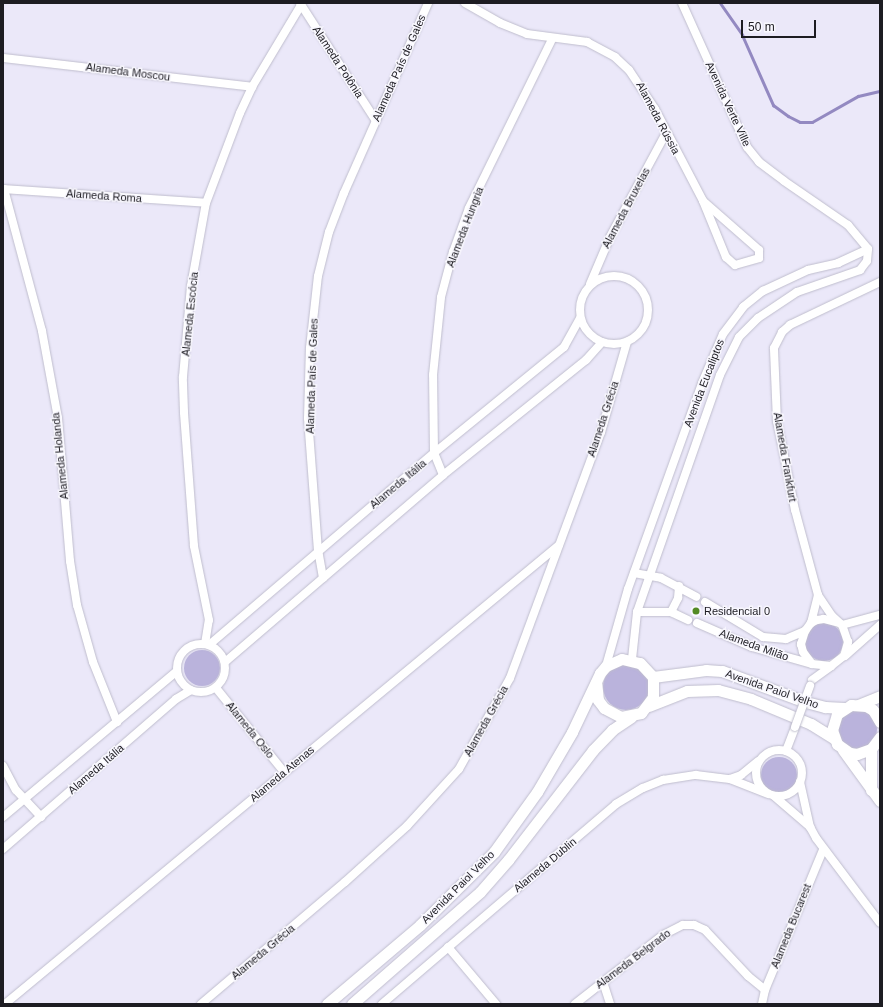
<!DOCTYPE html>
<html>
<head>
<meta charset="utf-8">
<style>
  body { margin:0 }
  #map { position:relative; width:883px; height:1007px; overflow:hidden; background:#ebe8f9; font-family:Helvetica,sans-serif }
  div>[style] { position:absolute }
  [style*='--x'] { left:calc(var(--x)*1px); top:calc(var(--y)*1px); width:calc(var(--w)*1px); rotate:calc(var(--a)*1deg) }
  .green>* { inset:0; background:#bab3dc }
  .round { border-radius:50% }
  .stream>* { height:3px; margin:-1.5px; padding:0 1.5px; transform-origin:1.5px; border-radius:1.5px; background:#9389c1 }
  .roads { filter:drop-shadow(0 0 1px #bfbdcd) drop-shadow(0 0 1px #bfbdcd) }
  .minor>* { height:8px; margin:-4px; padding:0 4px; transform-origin:4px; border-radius:4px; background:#fff }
  .minor>.ring { margin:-4px; padding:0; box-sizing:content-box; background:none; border:8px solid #fff; border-radius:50% }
  .secondary>* { height:11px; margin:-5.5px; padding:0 5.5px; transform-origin:5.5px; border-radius:5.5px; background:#fff }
  .bridges { filter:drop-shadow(0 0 1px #bfbdcd) drop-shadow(0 0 1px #bfbdcd) }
  .minor-bridge>* { height:8px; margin:-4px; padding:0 4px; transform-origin:4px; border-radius:4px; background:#fff }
  .dots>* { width:11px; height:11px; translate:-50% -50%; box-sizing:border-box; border:2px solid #f8f7fe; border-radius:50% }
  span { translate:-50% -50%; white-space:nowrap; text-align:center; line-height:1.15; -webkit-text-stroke:3px #f8f7fe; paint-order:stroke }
  .street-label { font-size:11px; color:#1d1c22 }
  .poi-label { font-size:11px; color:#1d1c22 }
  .left { translate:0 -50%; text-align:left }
  .frame { position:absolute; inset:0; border:4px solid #1d1c22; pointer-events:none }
  .scale { position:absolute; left:741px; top:20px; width:75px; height:18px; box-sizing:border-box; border:2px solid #1d1c22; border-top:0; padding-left:5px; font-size:12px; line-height:14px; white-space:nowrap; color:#1d1c22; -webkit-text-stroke:3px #f8f7fe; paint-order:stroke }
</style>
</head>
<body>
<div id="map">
  <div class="green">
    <div class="round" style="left:805px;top:623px;width:38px;height:38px"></div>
    <div class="round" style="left:184px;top:650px;width:36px;height:36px"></div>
    <div class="round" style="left:603px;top:664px;width:46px;height:46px"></div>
    <div class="round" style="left:837px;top:709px;width:40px;height:40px"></div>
    <div class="round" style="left:761px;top:757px;width:36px;height:36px"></div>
  </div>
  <div class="stream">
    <div style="--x:720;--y:3;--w:39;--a:55"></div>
    <div style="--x:742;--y:35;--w:77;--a:66.1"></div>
    <div style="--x:773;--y:105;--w:19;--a:36"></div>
    <div style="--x:788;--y:116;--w:13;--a:27"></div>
    <div style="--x:800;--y:122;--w:12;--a:0"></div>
    <div style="--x:812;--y:122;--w:53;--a:-29.5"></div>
    <div style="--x:858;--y:96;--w:23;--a:-13"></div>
  </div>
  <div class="roads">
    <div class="minor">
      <div style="--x:300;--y:3;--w:140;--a:57.2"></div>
      <div style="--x:465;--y:3;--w:40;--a:29.7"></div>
      <div style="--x:500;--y:23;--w:29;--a:22"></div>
      <div style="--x:527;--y:34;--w:61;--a:7.6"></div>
      <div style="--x:587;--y:42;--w:32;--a:28"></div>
      <div style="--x:615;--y:57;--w:19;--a:43"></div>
      <div style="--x:629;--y:70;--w:47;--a:56.3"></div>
      <div style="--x:655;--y:109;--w:104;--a:62.4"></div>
      <div style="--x:703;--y:201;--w:61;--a:67.7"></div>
      <div style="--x:726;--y:257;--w:12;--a:42"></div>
      <div style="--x:735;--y:265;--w:25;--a:-16"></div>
      <div style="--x:759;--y:258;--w:8;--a:-90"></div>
      <div style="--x:759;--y:250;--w:74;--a:-138.8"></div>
      <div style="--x:682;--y:3;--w:158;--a:65.7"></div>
      <div style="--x:747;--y:147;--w:19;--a:51"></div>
      <div style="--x:759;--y:162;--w:31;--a:37"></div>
      <div style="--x:784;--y:181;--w:78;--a:34.5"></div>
      <div style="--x:848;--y:225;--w:31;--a:50"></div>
      <div style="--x:3;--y:58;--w:251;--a:6.6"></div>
      <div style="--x:3;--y:189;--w:203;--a:3.9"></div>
      <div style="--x:4;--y:189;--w:147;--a:75"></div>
      <div style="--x:42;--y:331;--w:88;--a:79.6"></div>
      <div style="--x:58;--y:418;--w:144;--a:85.2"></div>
      <div style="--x:70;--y:561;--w:45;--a:81"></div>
      <div style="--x:77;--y:605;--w:59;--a:74.3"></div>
      <div style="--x:93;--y:662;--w:65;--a:68.2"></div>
      <div class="ring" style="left:580px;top:276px;width:60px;height:60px"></div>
      <div style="--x:590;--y:284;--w:51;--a:-66.9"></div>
      <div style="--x:610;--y:237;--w:118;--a:-61.7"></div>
      <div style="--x:443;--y:475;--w:24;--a:-112"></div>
      <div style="--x:434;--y:453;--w:78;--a:-90.7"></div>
      <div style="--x:433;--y:375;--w:78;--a:-84.1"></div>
      <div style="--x:441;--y:297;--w:47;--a:-75.1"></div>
      <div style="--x:453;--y:252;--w:47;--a:-70"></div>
      <div style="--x:469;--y:208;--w:188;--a:-63.8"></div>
      <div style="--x:634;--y:573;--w:27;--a:10"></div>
      <div style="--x:661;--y:578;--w:40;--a:28"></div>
      <div style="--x:323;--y:578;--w:27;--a:-100"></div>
      <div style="--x:318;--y:551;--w:133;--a:-94.3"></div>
      <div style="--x:308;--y:418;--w:70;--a:-88.4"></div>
      <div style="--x:310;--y:348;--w:72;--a:-83.7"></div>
      <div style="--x:318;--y:276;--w:45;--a:-76"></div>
      <div style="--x:329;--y:232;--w:42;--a:-69"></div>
      <div style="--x:344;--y:193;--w:208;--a:-66.1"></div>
      <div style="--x:705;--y:602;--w:68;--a:31.1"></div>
      <div style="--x:763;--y:637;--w:23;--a:5"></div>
      <div style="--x:786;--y:639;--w:21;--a:-23"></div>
      <div style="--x:637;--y:612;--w:34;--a:0"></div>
      <div style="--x:671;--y:612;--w:19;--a:25"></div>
      <div style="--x:671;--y:612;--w:16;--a:-63"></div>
      <div style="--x:678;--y:598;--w:12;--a:-85"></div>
      <div style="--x:697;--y:623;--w:60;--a:23.6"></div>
      <div style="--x:752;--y:647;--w:62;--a:15.8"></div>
      <div style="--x:811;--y:623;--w:29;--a:-76"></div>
      <div style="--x:839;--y:623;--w:16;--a:-165"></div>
      <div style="--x:824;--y:619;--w:7;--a:172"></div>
      <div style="--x:817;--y:620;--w:7;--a:153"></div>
      <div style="--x:811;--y:623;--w:10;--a:127"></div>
      <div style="--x:805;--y:631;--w:14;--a:107"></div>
      <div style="--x:801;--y:644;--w:8;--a:76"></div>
      <div style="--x:803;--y:652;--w:15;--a:53"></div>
      <div style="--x:812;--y:664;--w:19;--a:6"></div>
      <div style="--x:831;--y:666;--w:16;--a:-38"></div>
      <div style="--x:844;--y:656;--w:15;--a:-74"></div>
      <div style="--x:848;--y:642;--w:18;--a:-109"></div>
      <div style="--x:842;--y:625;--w:13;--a:-138"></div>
      <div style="--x:832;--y:616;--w:25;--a:-124"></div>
      <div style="--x:818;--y:595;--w:88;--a:-105.1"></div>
      <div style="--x:795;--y:510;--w:91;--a:-101.4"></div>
      <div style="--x:777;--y:421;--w:73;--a:-92.4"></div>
      <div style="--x:774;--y:348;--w:18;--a:-63"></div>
      <div style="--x:782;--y:332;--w:11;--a:-41"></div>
      <div style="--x:790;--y:325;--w:100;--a:-25.5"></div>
      <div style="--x:842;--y:625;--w:39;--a:-15"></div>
      <div style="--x:205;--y:644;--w:24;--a:-81"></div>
      <div style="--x:209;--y:620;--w:76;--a:-101.5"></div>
      <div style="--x:194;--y:546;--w:134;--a:-94.3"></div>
      <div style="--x:184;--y:412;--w:35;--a:-92"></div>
      <div style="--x:183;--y:377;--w:91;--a:-85"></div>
      <div style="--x:191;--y:286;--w:84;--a:-79.8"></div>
      <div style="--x:206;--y:203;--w:96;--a:-69.3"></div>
      <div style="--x:240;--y:113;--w:29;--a:-65"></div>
      <div style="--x:252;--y:87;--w:96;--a:-59.1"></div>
      <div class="ring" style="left:177px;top:644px;width:40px;height:40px"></div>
      <div style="--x:209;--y:645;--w:296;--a:-40.5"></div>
      <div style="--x:434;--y:453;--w:168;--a:-39.2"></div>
      <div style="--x:564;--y:347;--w:33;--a:-61"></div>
      <div style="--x:845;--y:656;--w:47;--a:-41.5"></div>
      <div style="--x:632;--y:659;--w:47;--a:-83.9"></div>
      <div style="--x:637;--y:612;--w:251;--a:-70.7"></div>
      <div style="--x:720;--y:375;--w:42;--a:-63.4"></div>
      <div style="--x:739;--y:337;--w:27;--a:-45"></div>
      <div style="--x:758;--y:318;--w:47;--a:-33.7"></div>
      <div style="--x:797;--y:292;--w:67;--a:-19.2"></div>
      <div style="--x:860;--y:270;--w:11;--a:-52"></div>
      <div style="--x:867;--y:261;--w:12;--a:-85"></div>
      <div style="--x:225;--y:662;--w:287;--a:-40.6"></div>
      <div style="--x:443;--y:475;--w:184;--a:-38.8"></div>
      <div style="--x:586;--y:360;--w:24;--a:-48"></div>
      <div style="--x:606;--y:666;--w:80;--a:-74.1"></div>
      <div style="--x:628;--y:589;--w:219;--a:-70.2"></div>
      <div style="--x:702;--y:383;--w:53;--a:-66.8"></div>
      <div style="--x:723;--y:334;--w:34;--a:-53"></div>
      <div style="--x:743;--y:307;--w:26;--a:-39"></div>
      <div style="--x:763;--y:291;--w:50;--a:-25"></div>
      <div style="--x:808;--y:270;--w:31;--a:-13"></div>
      <div style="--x:838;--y:263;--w:33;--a:-25"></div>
      <div style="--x:812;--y:680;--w:24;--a:-36"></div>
      <div style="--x:216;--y:688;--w:108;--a:51"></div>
      <div class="ring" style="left:756px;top:750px;width:38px;height:38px"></div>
      <div style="--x:786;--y:751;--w:26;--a:-69"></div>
      <div style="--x:3;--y:766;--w:27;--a:62"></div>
      <div style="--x:16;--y:790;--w:37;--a:47"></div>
      <div style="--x:730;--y:779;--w:12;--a:-20"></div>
      <div style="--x:741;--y:775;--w:22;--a:-39"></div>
      <div style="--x:800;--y:782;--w:46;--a:77.5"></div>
      <div style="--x:810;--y:827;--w:13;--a:61"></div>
      <div style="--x:816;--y:838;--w:106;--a:53"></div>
      <div style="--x:774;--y:796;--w:48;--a:40.7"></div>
      <div style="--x:3;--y:817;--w:227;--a:-40"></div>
      <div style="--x:3;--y:849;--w:229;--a:-40.9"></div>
      <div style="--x:176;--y:699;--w:17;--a:-31"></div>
      <div style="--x:448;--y:947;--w:75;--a:49.9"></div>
      <div style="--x:603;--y:982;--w:23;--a:72"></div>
      <div style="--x:5;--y:1004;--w:719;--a:-39.64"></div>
      <div style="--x:201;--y:1004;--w:189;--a:-40.3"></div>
      <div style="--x:345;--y:882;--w:84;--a:-42.1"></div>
      <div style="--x:407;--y:826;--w:77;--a:-47.6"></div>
      <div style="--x:459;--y:769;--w:104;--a:-60.7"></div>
      <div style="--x:510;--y:678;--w:262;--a:-69.7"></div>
      <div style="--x:601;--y:432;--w:94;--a:-73.9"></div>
      <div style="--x:382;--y:1004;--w:308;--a:-40.5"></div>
      <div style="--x:616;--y:804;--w:31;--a:-31"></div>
      <div style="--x:643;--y:788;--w:22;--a:-22"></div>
      <div style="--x:663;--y:780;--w:33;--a:-9"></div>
      <div style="--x:696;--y:775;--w:34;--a:7"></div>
      <div style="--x:730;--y:779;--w:41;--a:21.5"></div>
      <div style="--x:575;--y:1004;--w:112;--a:-38.1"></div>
      <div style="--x:663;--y:935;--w:22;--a:-27"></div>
      <div style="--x:683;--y:925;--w:11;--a:0"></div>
      <div style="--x:694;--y:925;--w:12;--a:24"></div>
      <div style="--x:705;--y:930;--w:63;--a:46.9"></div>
      <div style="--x:748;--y:976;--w:22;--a:39"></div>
      <div style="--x:762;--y:1004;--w:14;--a:-78"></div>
      <div style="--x:765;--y:990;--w:152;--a:-67.5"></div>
    </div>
    <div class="secondary">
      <div style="--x:653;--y:677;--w:53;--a:-7.5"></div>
      <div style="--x:706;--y:670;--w:16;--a:4"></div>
      <div style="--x:722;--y:671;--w:90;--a:20.3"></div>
      <div style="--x:806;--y:702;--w:20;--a:15"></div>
      <div style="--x:825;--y:707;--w:19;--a:3"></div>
      <div style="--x:858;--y:705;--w:24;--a:-22"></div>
      <div style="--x:649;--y:706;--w:41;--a:-21.5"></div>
      <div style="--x:687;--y:691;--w:31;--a:-2"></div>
      <div style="--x:718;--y:690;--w:34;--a:15"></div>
      <div style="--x:751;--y:699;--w:65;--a:22.6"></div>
      <div style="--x:811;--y:724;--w:26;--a:32"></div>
      <div style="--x:880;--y:722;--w:14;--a:-120"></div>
      <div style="--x:873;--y:710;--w:8;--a:-150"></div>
      <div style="--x:866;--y:706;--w:15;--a:-176"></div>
      <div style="--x:851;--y:705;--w:17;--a:147"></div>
      <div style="--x:837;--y:714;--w:17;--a:107"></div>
      <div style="--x:832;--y:730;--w:15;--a:70"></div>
      <div style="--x:837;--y:744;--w:16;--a:35"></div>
      <div style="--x:850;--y:753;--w:7;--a:8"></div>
      <div style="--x:857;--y:754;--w:15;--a:-20"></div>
      <div style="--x:871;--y:749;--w:15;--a:-53"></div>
      <div style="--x:871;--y:749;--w:41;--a:90"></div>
      <div style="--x:843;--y:750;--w:63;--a:54"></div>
      <div style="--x:327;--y:1004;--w:122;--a:-40.3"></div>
      <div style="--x:420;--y:925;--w:104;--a:-44.6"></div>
      <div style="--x:494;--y:852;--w:74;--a:-54.4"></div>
      <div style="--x:537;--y:792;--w:69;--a:-59.7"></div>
      <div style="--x:572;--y:732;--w:65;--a:-64.6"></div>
      <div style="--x:600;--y:673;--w:9;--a:-49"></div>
      <div style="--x:606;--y:666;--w:17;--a:-24"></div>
      <div style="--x:622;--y:659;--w:18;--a:13"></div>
      <div style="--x:640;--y:663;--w:19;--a:47"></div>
      <div style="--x:653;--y:677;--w:20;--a:90"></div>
      <div style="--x:653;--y:697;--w:20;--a:127"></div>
      <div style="--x:641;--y:713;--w:20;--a:169"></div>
      <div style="--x:621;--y:717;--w:19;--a:-152"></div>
      <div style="--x:604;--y:708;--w:10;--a:-127"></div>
      <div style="--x:598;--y:700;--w:18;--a:-96"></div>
      <div style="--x:352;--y:1004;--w:170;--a:-41.2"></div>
      <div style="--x:480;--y:892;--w:43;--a:-48.8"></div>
      <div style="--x:508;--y:860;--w:139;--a:-52.3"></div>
      <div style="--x:593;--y:750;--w:28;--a:-46"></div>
      <div style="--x:612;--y:730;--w:23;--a:-34"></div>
    </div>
  </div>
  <div class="bridges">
    <div class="minor-bridge">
      <div style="--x:795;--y:727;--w:44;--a:-69.9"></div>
    </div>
  </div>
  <div class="dots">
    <div style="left:696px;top:611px;background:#528923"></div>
  </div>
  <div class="street-label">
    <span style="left:338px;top:62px;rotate:57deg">Alameda Polônia</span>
    <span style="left:399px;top:68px;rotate:-66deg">Alameda País de Gales</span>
    <span style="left:128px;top:72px;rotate:7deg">Alameda Moscou</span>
    <span style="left:728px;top:104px;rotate:65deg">Avenida Verte Ville</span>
    <span style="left:658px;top:118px;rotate:62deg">Alameda Rússia</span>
    <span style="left:104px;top:196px;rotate:4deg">Alameda Roma</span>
    <span style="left:626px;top:208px;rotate:-62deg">Alameda Bruxelas</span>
    <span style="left:465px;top:227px;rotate:-69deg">Alameda Hungria</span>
    <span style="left:190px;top:314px;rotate:-84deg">Alameda Escócia</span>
    <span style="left:312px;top:376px;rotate:-88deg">Alameda País de Gales</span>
    <span style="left:704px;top:383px;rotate:-69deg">Avenida Eucaliptos</span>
    <span style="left:603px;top:419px;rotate:-72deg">Alameda Grécia</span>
    <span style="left:60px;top:456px;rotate:-96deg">Alameda Holanda</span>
    <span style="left:785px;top:457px;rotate:80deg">Alameda Frankfurt</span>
    <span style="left:398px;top:484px;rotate:-40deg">Alameda Itália</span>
    <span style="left:754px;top:645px;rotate:20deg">Alameda Milão</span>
    <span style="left:772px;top:689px;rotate:19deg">Avenida Paiol Velho</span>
    <span style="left:486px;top:721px;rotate:-61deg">Alameda Grécia</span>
    <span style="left:250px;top:730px;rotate:51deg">Alameda Oslo</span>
    <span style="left:96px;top:769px;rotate:-41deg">Alameda Itália</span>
    <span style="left:282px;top:774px;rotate:-40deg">Alameda Atenas</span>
    <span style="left:545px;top:865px;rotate:-40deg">Alameda Dublin</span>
    <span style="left:458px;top:887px;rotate:-45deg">Avenida Paiol Velho</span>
    <span style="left:791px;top:926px;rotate:-68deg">Alameda Bucarest</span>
    <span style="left:263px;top:952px;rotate:-40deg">Alameda Grécia</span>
    <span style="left:633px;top:959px;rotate:-37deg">Alameda Belgrado</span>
  </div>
  <div class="poi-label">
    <span class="left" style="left:704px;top:611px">Residencial 0</span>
  </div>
  <div class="frame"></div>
  <div class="scale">50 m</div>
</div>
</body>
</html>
